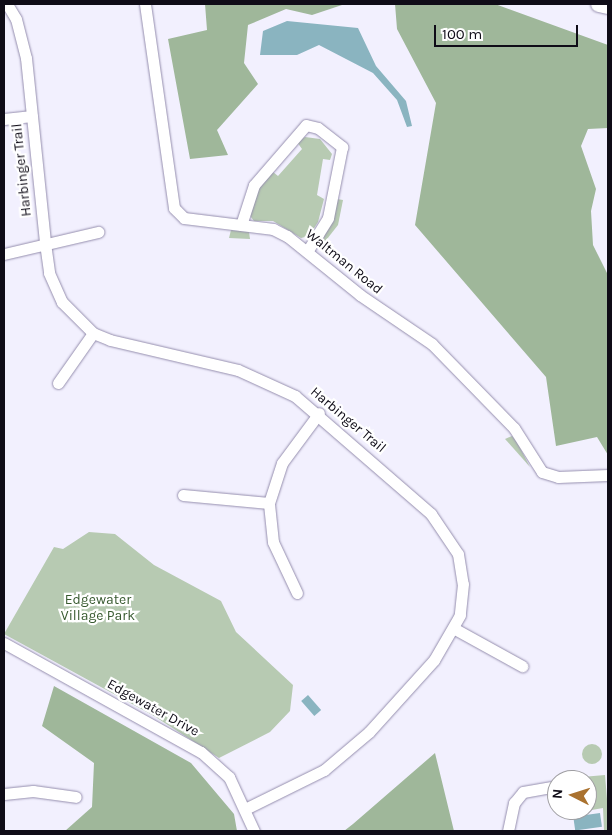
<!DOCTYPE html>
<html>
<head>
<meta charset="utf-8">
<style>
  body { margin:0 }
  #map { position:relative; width:612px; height:835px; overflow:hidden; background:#f2f0fe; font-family:Karla,sans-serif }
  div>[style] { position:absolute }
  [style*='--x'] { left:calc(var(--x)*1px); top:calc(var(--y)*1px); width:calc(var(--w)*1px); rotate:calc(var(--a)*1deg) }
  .green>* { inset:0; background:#b7cab2 }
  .round { border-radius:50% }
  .forest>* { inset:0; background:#9fb79a }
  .water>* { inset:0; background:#8ab4c0; transform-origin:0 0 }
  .roads { filter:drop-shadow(0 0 1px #958eae) drop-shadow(0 0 1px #958eae) }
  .minor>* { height:11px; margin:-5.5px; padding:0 5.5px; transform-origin:5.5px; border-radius:5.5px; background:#fff }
  .secondary>* { height:16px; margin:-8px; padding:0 8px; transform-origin:8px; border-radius:8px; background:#fff }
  span { translate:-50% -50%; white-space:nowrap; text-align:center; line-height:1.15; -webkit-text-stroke:4.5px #fff; paint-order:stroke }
  .street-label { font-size:14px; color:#0f0c17 }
  .park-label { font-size:14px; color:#37592f }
  .frame { position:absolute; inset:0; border:5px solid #0f0c17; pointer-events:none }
  .north { position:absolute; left:547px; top:770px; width:50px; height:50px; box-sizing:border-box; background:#fff; border:1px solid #9f9ea2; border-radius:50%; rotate:275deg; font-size:14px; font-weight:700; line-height:20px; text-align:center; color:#0f0c17 }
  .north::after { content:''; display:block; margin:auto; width:18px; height:22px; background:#aa722f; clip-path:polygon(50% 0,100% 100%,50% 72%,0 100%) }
  .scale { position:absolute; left:434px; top:25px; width:144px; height:22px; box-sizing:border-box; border:2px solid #0f0c17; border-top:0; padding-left:6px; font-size:15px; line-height:18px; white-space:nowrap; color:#0f0c17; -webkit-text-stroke:4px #fff; paint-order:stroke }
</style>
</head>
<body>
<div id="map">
  <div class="green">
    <div style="clip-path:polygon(305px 137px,320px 139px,332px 154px,330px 160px,323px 159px,317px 195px,324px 199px,318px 222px,309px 236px,301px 238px,273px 221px,254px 221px,247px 212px,256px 190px,273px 172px,278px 176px,302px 149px,297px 142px)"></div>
    <div style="clip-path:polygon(337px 199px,343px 200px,338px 225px,320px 248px)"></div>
    <div style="clip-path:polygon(231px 230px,249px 232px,250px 239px,229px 238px)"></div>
    <div style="clip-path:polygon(512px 436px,517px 442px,530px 467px,505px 439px)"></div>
    <div style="clip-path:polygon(89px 532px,115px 534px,154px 565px,221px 601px,236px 632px,293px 685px,290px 711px,270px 732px,219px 758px,154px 716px,4px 634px,54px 547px,63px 549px)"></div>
    <div class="round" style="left:582px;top:744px;width:20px;height:20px"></div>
    <div style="clip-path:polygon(605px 775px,608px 811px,608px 831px,604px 831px,603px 808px,569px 814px,587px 810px,587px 780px,582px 777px)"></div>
  </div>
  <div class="forest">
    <div style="clip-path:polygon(205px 4px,345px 4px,312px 15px,286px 9px,248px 25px,244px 63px,258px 84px,217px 130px,228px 155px,190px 159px,168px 39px,207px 30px)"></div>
    <div style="clip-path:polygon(395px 4px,495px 4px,608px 45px,608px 128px,588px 129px,581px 146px,596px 189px,591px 211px,593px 245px,608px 275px,608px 455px,597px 437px,556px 446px,546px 377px,415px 225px,436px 103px,397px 29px)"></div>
    <div style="clip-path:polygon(54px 686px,191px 763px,234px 814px,237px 831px,65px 831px,92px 807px,94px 763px,42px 726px)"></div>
    <div style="clip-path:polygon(435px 753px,454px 831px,344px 831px,353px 824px)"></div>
  </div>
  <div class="water">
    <div style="clip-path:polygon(287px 21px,358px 28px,376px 66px,406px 101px,412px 126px,407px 127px,397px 100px,373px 73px,319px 45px,297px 55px,260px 55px,263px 31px)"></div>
    <div style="left:308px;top:695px;width:20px;height:9px;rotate:49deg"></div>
    <div style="left:600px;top:813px;width:14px;height:27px;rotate:82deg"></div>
  </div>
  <div class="roads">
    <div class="minor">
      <div style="--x:7;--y:4;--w:17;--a:59"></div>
      <div style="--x:16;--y:19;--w:40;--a:75.6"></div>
      <div style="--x:26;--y:58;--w:186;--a:84.1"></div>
      <div style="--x:45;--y:243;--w:30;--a:82"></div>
      <div style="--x:49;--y:273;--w:32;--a:66"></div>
      <div style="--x:62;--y:302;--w:44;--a:45"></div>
      <div style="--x:93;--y:333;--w:18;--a:22"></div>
      <div style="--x:110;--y:340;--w:131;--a:13.2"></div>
      <div style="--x:238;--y:370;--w:63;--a:24.5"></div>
      <div style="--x:295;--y:396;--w:180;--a:40.9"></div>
      <div style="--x:431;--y:514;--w:48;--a:56"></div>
      <div style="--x:458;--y:554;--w:30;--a:81"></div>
      <div style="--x:463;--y:584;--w:31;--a:96"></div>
      <div style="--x:460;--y:615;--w:52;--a:120"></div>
      <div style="--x:434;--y:660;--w:97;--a:132.1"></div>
      <div style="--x:369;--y:732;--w:59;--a:139.8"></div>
      <div style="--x:324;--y:770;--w:86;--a:153.7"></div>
      <div style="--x:145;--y:4;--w:206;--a:81.9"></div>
      <div style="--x:174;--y:208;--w:14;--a:45"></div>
      <div style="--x:184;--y:218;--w:90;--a:7"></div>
      <div style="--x:273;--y:229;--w:16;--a:27"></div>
      <div style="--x:287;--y:236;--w:94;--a:38.9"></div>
      <div style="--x:360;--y:295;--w:87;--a:34.2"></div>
      <div style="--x:432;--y:344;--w:117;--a:45.7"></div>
      <div style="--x:514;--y:428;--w:52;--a:57.5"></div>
      <div style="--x:542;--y:472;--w:17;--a:17"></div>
      <div style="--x:558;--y:477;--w:50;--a:-2.3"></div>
      <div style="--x:4;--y:119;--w:28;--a:-6"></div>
      <div style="--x:241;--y:225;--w:42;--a:-72"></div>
      <div style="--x:254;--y:185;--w:79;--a:-49.1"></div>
      <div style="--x:306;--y:125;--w:12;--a:14"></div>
      <div style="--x:318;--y:128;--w:31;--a:38"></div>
      <div style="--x:342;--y:147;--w:72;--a:101.2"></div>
      <div style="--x:328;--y:218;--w:38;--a:122"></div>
      <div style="--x:4;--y:254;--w:97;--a:-13.2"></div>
      <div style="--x:58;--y:383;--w:61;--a:-55"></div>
      <div style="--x:183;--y:495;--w:86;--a:5.3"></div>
      <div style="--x:297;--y:593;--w:56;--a:-115.2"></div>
      <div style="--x:273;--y:542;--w:39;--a:-96"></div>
      <div style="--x:269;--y:503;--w:42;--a:-72"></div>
      <div style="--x:282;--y:463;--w:62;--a:-53.5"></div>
      <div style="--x:455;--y:629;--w:77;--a:28.9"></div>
      <div style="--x:4;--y:643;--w:225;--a:29"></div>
      <div style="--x:201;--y:752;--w:38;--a:42"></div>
      <div style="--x:229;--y:777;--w:60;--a:65.2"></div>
      <div style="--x:4;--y:794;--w:29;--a:-6"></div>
      <div style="--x:33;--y:791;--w:43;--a:7.9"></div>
      <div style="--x:508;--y:831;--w:29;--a:-78"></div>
      <div style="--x:514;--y:803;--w:14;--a:-51"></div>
      <div style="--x:523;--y:792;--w:35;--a:-10"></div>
    </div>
    <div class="secondary">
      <div style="--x:599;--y:4;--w:9;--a:13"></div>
    </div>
  </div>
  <div class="street-label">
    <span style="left:22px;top:170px;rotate:-96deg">Harbinger Trail</span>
    <span style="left:344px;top:262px;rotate:39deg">Waltman Road</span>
    <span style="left:348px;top:420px;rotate:40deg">Harbinger Trail</span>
    <span style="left:153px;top:708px;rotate:29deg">Edgewater Drive</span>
  </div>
  <div class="park-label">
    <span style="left:98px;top:608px">Edgewater<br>Village Park</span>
  </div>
  <div class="frame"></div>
  <div class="north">N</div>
  <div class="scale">100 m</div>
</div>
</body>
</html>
